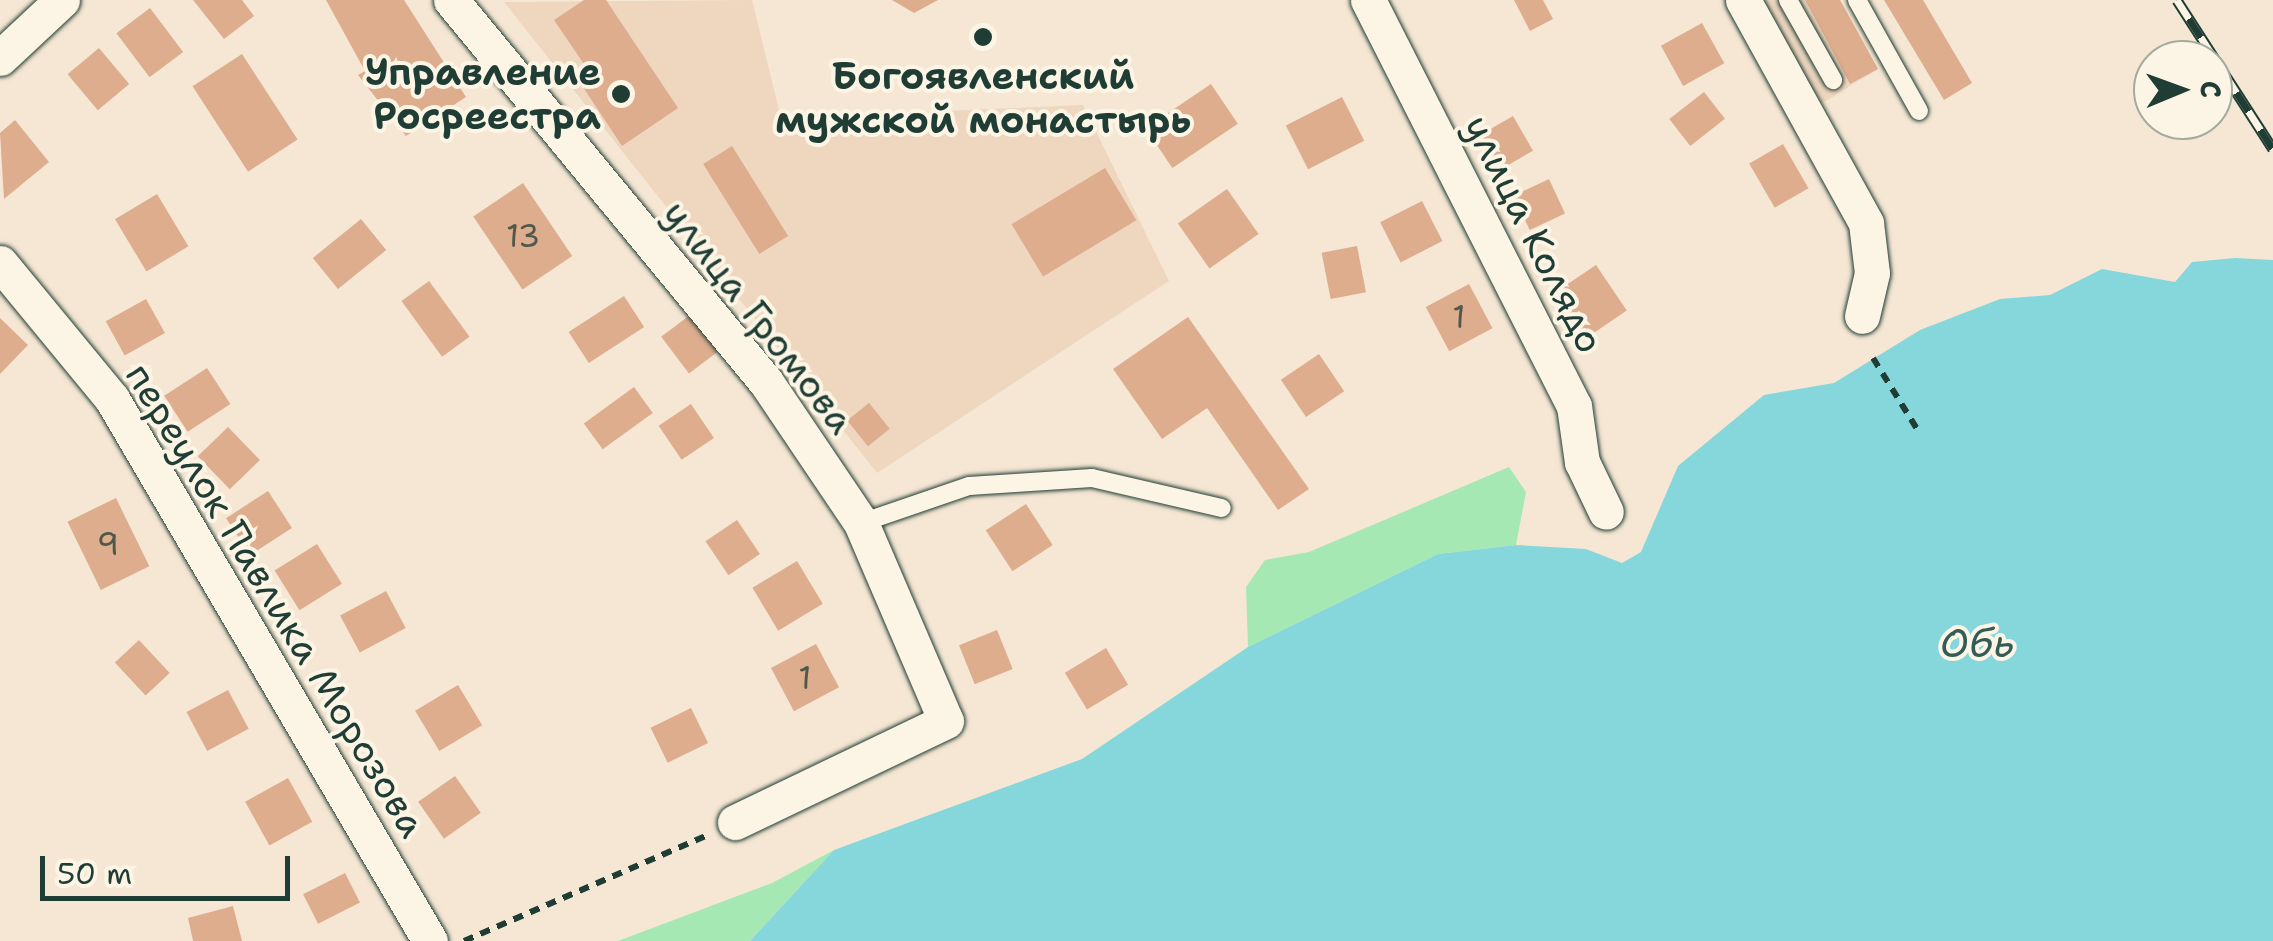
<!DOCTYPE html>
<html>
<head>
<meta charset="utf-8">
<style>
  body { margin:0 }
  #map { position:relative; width:2273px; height:941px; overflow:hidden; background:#f6e7d4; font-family:"Shantell Sans",sans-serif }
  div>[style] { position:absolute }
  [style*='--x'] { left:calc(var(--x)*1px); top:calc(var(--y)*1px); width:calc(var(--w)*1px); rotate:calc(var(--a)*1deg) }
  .built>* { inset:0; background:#eed6bf }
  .green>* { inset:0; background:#a5e8b3 }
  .water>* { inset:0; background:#85d7dc }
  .building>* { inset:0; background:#ddad8e; transform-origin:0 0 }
  .path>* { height:6px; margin-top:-3px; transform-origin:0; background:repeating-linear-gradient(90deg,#1f3d34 0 10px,transparent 0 18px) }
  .roads { filter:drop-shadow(0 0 2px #1f3d34) drop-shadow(0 0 2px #1f3d34) }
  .service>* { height:18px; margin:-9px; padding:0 9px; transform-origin:9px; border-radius:9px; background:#fcf5e5 }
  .minor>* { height:35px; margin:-17.5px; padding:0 17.5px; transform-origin:17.5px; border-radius:17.5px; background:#fcf5e5 }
  .rail>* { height:11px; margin-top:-5.5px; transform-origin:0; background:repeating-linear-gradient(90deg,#fcf5e5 0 22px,#1f3d34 0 44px); box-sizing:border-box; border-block:2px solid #1f3d34 }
  .dots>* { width:28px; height:28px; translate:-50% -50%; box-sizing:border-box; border:5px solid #fcf5e5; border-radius:50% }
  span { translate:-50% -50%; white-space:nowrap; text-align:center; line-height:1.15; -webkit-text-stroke:8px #fcf5e5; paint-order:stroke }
  .number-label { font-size:32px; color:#4e594a }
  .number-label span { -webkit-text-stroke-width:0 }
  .poi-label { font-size:38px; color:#1f3d34; font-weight:700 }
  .right { translate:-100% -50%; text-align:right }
  .street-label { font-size:38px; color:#1f3d34 }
  .water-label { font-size:40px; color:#335c56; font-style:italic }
  .north { position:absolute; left:2133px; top:40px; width:100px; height:100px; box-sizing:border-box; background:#fcf5e5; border:2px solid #a4ab9e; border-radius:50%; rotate:89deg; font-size:28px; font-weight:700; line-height:40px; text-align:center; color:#1f3d34 }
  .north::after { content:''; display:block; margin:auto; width:35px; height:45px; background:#1f3d34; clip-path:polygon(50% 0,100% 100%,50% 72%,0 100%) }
  .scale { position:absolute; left:40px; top:856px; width:250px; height:45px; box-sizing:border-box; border:5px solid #1f3d34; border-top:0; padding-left:12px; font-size:30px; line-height:35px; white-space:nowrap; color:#1f3d34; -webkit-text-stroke:8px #fcf5e5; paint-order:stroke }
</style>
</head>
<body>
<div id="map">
  <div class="built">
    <div style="clip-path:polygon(752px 0,781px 118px,1083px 105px,1169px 281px,877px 473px,504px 2px)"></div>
    <div style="clip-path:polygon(1758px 0,1840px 0,1878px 69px,1816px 107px)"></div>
  </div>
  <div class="green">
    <div style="clip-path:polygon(1509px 467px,1526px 492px,1516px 545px,1438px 554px,1248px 647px,1246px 587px,1265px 560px,1309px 552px)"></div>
    <div style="clip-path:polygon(834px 850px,750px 941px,618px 941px,772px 883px)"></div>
  </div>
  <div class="water">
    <div style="clip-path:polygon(2235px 258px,2273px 260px,2273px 941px,750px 941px,834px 850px,1082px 759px,1248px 647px,1438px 554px,1516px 545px,1586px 549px,1622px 563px,1641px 552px,1678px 466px,1764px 395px,1834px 383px,1920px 330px,2000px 299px,2050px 295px,2102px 269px,2175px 282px,2192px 262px)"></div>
  </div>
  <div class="building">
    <div style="clip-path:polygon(193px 0,242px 0,254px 16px,224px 39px)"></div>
    <div style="clip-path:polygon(326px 0,404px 0,466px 97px,406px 136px,358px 75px,365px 71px)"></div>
    <div style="clip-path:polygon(584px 0,606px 0,678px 108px,622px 146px,577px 78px,588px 70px,554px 20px)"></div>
    <div style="clip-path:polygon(892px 0,938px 0,914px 13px)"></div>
    <div style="clip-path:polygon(1514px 0,1543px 0,1553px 19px,1530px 31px)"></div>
    <div style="clip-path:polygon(1805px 0,1840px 0,1878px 69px,1850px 84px)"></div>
    <div style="clip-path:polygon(1884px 0,1923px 0,1972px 83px,1944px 100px)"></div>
    <div style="left:150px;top:8px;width:55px;height:42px;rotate:53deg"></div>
    <div style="left:1702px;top:23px;width:46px;height:47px;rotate:61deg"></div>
    <div style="left:99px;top:48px;width:47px;height:41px;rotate:50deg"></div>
    <div style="left:242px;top:54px;width:102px;height:59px;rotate:57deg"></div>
    <div style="left:1211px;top:84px;width:48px;height:79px;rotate:56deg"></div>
    <div style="left:1704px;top:92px;width:34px;height:44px;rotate:52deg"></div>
    <div style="left:1342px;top:97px;width:49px;height:63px;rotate:63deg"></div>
    <div style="left:1513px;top:116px;width:40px;height:39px;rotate:60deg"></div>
    <div style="clip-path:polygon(15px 120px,49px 162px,4px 199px,0 133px)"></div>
    <div style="left:1783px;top:144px;width:51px;height:39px;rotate:60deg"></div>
    <div style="left:732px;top:146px;width:106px;height:34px;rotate:58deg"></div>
    <div style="left:1105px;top:168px;width:61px;height:109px;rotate:59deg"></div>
    <div style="left:1549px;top:179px;width:38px;height:39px;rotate:65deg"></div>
    <div style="left:523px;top:183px;width:88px;height:60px;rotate:56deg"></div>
    <div style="left:1227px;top:189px;width:55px;height:60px;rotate:55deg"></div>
    <div style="left:157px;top:194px;width:61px;height:49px;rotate:59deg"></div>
    <div style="left:1422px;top:201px;width:45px;height:47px;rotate:63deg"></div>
    <div style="left:361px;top:219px;width:40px;height:62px;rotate:51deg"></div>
    <div style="left:1357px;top:246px;width:47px;height:36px;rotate:79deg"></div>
    <div style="left:1596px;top:265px;width:55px;height:48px;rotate:56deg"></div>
    <div style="left:429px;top:281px;width:69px;height:34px;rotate:54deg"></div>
    <div style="left:1469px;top:284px;width:50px;height:49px;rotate:62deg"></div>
    <div style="left:624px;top:296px;width:37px;height:66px;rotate:57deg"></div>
    <div style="left:146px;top:299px;width:39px;height:46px;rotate:61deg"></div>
    <div style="left:694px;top:312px;width:46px;height:41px;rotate:53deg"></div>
    <div style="clip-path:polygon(1188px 317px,1309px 489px,1278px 510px,1207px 408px,1162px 439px,1113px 369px)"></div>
    <div style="clip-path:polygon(0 318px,28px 345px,0 374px)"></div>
    <div style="left:1319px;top:354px;width:45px;height:46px;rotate:56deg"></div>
    <div style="left:207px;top:368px;width:43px;height:51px;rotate:57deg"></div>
    <div style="left:634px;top:387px;width:32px;height:62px;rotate:54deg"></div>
    <div style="left:869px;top:403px;width:33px;height:28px;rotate:51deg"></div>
    <div style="left:691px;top:404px;width:41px;height:39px;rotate:56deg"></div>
    <div style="left:228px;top:427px;width:46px;height:42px;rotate:46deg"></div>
    <div style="left:268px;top:491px;width:44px;height:50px;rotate:57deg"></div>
    <div style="left:116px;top:498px;width:76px;height:54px;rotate:64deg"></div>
    <div style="left:1026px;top:504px;width:49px;height:48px;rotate:57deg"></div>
    <div style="left:737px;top:520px;width:41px;height:38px;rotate:56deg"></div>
    <div style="left:317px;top:544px;width:47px;height:50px;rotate:58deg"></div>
    <div style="left:797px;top:561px;width:50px;height:52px;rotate:59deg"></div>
    <div style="left:386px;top:591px;width:42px;height:52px;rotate:62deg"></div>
    <div style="left:997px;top:630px;width:42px;height:41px;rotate:68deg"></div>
    <div style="left:139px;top:640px;width:45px;height:33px;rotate:47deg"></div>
    <div style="left:816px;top:644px;width:49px;height:51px;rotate:62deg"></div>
    <div style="left:1106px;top:648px;width:43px;height:48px;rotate:59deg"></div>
    <div style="left:458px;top:685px;width:47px;height:50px;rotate:59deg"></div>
    <div style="left:228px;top:690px;width:44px;height:47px;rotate:62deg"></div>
    <div style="left:691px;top:708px;width:39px;height:45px;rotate:64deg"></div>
    <div style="left:455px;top:776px;width:45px;height:45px;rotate:55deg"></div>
    <div style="left:288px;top:778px;width:50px;height:49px;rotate:61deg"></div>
    <div style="left:345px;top:873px;width:33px;height:47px;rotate:63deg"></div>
    <div style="clip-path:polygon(233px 906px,242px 941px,193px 941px,188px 918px)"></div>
  </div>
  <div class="path">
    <div style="--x:1873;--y:358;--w:84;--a:58.2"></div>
    <div style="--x:464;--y:941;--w:264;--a:-23.5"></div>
  </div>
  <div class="roads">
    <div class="service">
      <div style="--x:1788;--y:0;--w:92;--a:60.6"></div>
      <div style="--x:1857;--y:0;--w:127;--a:60.8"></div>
      <div style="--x:861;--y:523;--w:114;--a:-18.9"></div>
      <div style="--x:969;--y:486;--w:123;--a:-3.7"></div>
      <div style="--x:1092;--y:478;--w:133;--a:13"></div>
    </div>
    <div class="minor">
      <div style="--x:451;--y:0;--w:495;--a:50.5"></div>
      <div style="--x:766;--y:382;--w:170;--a:56"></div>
      <div style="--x:861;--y:523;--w:215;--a:66.8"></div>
      <div style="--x:946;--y:721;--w:234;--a:154.4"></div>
      <div style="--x:1368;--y:0;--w:455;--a:63.1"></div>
      <div style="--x:1574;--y:406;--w:57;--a:81.9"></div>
      <div style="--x:1582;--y:462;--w:55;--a:64.4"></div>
      <div style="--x:1743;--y:0;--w:255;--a:61.1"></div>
      <div style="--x:1866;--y:223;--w:50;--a:83.2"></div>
      <div style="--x:1872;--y:273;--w:44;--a:103.1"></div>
      <div style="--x:0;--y:58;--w:85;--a:-43.1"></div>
      <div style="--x:0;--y:263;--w:176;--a:50.5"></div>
      <div style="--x:112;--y:399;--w:628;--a:59.6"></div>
    </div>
  </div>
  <div class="rail">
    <div style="--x:2177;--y:0;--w:177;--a:57.2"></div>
  </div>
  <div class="dots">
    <div style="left:983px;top:37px;background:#1f3d34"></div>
    <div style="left:621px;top:94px;background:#1f3d34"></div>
  </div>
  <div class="number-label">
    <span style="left:523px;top:236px">13</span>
    <span style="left:1459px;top:317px">1</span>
    <span style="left:108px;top:544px">9</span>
    <span style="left:805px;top:678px">1</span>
  </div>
  <div class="poi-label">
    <span class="right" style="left:601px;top:94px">Управление<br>Росреестра</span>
    <span style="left:983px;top:98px">Богоявленский<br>мужской монастырь</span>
  </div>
  <div class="street-label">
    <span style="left:1534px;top:234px;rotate:63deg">улица Колядо</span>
    <span style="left:759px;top:317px;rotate:52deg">улица Громова</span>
    <span style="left:276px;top:600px;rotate:59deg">переулок Павлика Морозова</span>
  </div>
  <div class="water-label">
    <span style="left:1977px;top:643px">Обь</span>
  </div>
  <div class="north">С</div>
  <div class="scale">50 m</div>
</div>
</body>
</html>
